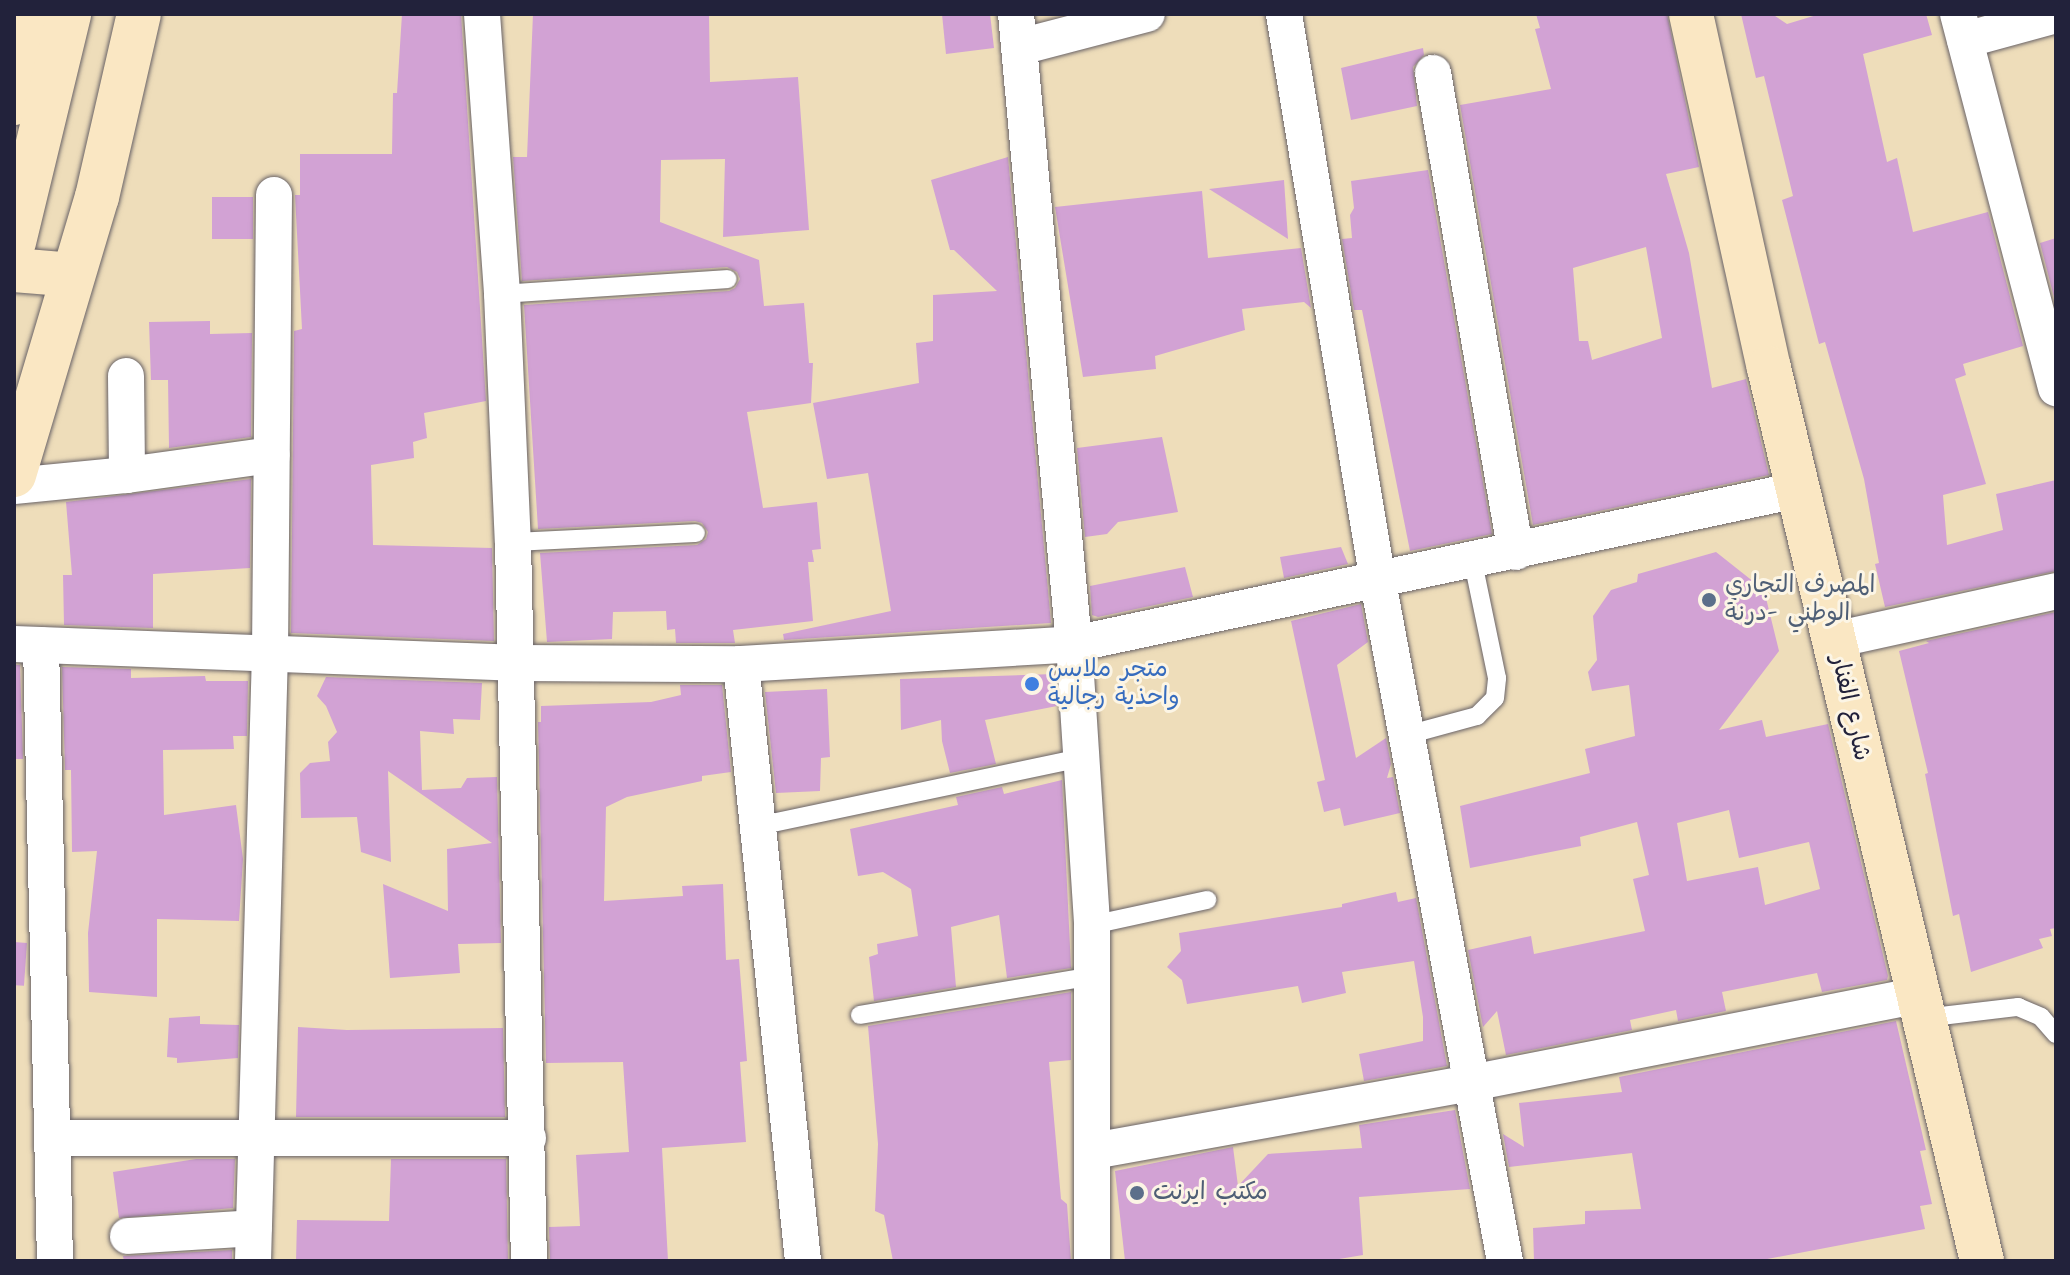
<!DOCTYPE html>
<html>
<head>
<meta charset="utf-8">
<style>
  body { margin:0 }
  #map { position:relative; width:2070px; height:1275px; overflow:hidden; background:#eeddba; font-family:Kalam,"Playpen Sans Arabic",sans-serif }
  div>[style] { position:absolute }
  [style*='--x'] { left:calc(var(--x)*1px); top:calc(var(--y)*1px); width:calc(var(--w)*1px); rotate:calc(var(--a)*1deg) }
  .building>* { inset:0; background:#d2a2d4; transform-origin:0 0 }
  .roads { filter:drop-shadow(0 0 2px #696367) drop-shadow(0 0 2px #696367) }
  .lane>* { height:18px; margin:-9px; padding:0 9px; transform-origin:9px; border-radius:9px; background:#fff }
  .street>* { height:36px; margin:-18px; padding:0 18px; transform-origin:18px; border-radius:18px; background:#fff }
  .secondary>* { height:44px; margin:-22px; padding:0 22px; transform-origin:22px; border-radius:22px; background:#fae7c3 }
  .dots>* { width:22px; height:22px; translate:-50% -50%; box-sizing:border-box; border:4px solid #fcf5e5; border-radius:50% }
  span { translate:-50% -50%; white-space:nowrap; text-align:center; line-height:1.15; -webkit-text-stroke:6px #fcf5e5; paint-order:stroke }
  .service-label { font-size:24px; color:#4e5e75 }
  .left { translate:0 -50%; text-align:left }
  .shop-label { font-size:24px; color:#366cbe }
  .street-label { font-size:24px; color:#22223b }
  .frame { position:absolute; inset:0; border:16px solid #22223b; pointer-events:none }
</style>
</head>
<body>
<div id="map">
  <div class="building">
    <div style="clip-path:polygon(402px 14px,461px 14px,486px 401px,424px 413px,427px 438px,413px 442px,414px 458px,371px 465px,373px 545px,492px 548px,494px 641px,291px 633px,294px 331px,302px 329px,295px 195px,300px 195px,300px 154px,392px 154px,393px 93px,397px 93px)"></div>
    <div style="clip-path:polygon(533px 14px,709px 14px,710px 82px,798px 77px,809px 230px,723px 237px,725px 159px,661px 160px,660px 222px,759px 260px,764px 306px,804px 303px,809px 363px,813px 363px,811px 403px,747px 412px,763px 508px,817px 502px,821px 549px,812px 550px,814px 562px,808px 562px,813px 621px,733px 630px,735px 643px,676px 643px,675px 629px,667px 630px,666px 611px,613px 612px,612px 639px,547px 642px,540px 553px,697px 545px,706px 539px,708px 532px,702px 523px,695px 521px,538px 529px,524px 305px,729px 291px,735px 288px,740px 279px,737px 272px,727px 267px,522px 281px,513px 157px,527px 157px)"></div>
    <div style="clip-path:polygon(942px 14px,990px 14px,994px 48px,946px 54px)"></div>
    <div style="clip-path:polygon(evenodd,1536px 14px,1667px 14px,1699px 167px,1666px 174px,1689px 253px,1712px 388px,1746px 379px,1769px 475px,1533px 525px,1460px 105px,1551px 89px,1535px 29px,1540px 28px,1536px 14px,1646px 247px,1662px 338px,1592px 360px,1588px 341px,1579px 341px,1573px 268px,1646px 247px)"></div>
    <div style="clip-path:polygon(1741px 14px,1772px 14px,1787px 24px,1820px 14px,1926px 14px,1932px 35px,1863px 54px,1887px 162px,1897px 158px,1913px 232px,1988px 212px,2023px 346px,1963px 364px,1966px 375px,1955px 379px,1986px 484px,1943px 495px,1947px 545px,2003px 530px,1996px 494px,2056px 480px,2056px 571px,1885px 607px,1875px 564px,1879px 563px,1864px 479px,1825px 342px,1819px 344px,1782px 200px,1793px 196px,1764px 76px,1756px 78px)"></div>
    <div style="clip-path:polygon(1423px 48px,1424px 55px,1413px 67px,1417px 106px,1351px 120px,1341px 68px)"></div>
    <div style="clip-path:polygon(1008px 157px,1051px 623px,784px 640px,783px 634px,891px 611px,868px 473px,827px 479px,813px 403px,919px 383px,916px 343px,933px 341px,933px 295px,997px 291px,954px 250px,950px 250px,931px 180px)"></div>
    <div style="clip-path:polygon(1428px 170px,1492px 534px,1410px 551px,1362px 310px,1354px 310px,1342px 239px,1352px 238px,1350px 215px,1354px 208px,1351px 181px)"></div>
    <div style="clip-path:polygon(1284px 180px,1288px 239px,1209px 189px)"></div>
    <div style="clip-path:polygon(1202px 191px,1208px 258px,1301px 248px,1311px 308px,1304px 302px,1242px 309px,1245px 330px,1155px 356px,1156px 369px,1083px 377px,1055px 207px)"></div>
    <div style="left:253px;top:197px;width:42px;height:41px;rotate:90deg"></div>
    <div style="clip-path:polygon(2056px 238px,2056px 305px,2040px 243px)"></div>
    <div style="clip-path:polygon(210px 321px,210px 334px,252px 333px,251px 437px,169px 448px,168px 380px,151px 380px,149px 322px)"></div>
    <div style="clip-path:polygon(1162px 437px,1178px 512px,1118px 522px,1107px 534px,1085px 537px,1077px 448px)"></div>
    <div style="clip-path:polygon(251px 479px,250px 568px,153px 574px,153px 628px,64px 625px,63px 575px,72px 575px,66px 502px)"></div>
    <div style="clip-path:polygon(1341px 547px,1348px 564px,1284px 578px,1280px 557px)"></div>
    <div style="clip-path:polygon(evenodd,1716px 552px,1764px 590px,1779px 651px,1719px 730px,1762px 720px,1766px 737px,1828px 724px,1888px 976px,1887px 980px,1822px 992px,1817px 973px,1722px 992px,1726px 1011px,1678px 1021px,1676px 1010px,1630px 1020px,1632px 1030px,1506px 1055px,1497px 1011px,1483px 1027px,1468px 950px,1531px 936px,1534px 954px,1645px 931px,1633px 879px,1649px 875px,1637px 822px,1580px 837px,1581px 846px,1470px 868px,1460px 806px,1590px 773px,1585px 749px,1635px 736px,1629px 685px,1592px 691px,1588px 672px,1597px 660px,1593px 616px,1611px 590px,1637px 582px,1638px 574px,1716px 552px,1729px 810px,1739px 858px,1809px 842px,1820px 889px,1765px 905px,1758px 867px,1687px 881px,1677px 823px,1729px 810px)"></div>
    <div style="clip-path:polygon(1185px 567px,1193px 597px,1098px 617px,1092px 615px,1090px 586px)"></div>
    <div style="clip-path:polygon(1361px 604px,1368px 642px,1337px 665px,1356px 758px,1386px 738px,1391px 764px,1387px 778px,1393px 777px,1400px 813px,1344px 826px,1340px 808px,1324px 812px,1317px 782px,1325px 780px,1291px 621px)"></div>
    <div style="clip-path:polygon(2056px 612px,2056px 928px,2050px 929px,2052px 936px,2039px 939px,2043px 948px,1971px 972px,1959px 914px,1953px 916px,1925px 774px,1928px 773px,1899px 651px,1929px 643px,1926px 641px)"></div>
    <div style="clip-path:polygon(14px 665px,20px 665px,23px 759px,14px 759px)"></div>
    <div style="clip-path:polygon(62px 667px,131px 669px,131px 678px,205px 676px,206px 681px,248px 681px,247px 736px,233px 736px,234px 749px,163px 750px,164px 815px,236px 805px,243px 859px,239px 921px,157px 919px,157px 997px,89px 992px,88px 933px,97px 851px,72px 852px,71px 770px,65px 770px)"></div>
    <div style="clip-path:polygon(1055px 674px,1057px 706px,985px 720px,996px 764px,950px 773px,942px 741px,941px 720px,901px 730px,900px 679px)"></div>
    <div style="clip-path:polygon(326px 677px,482px 683px,480px 720px,453px 719px,454px 734px,420px 731px,422px 790px,461px 788px,467px 778px,497px 777px,501px 943px,458px 944px,460px 973px,390px 978px,383px 884px,448px 911px,447px 849px,492px 843px,388px 771px,391px 862px,361px 852px,357px 817px,301px 818px,300px 773px,310px 763px,330px 761px,328px 742px,337px 732px,326px 706px,317px 696px)"></div>
    <div style="clip-path:polygon(680px 685px,722px 685px,731px 772px,702px 776px,702px 781px,627px 797px,606px 807px,604px 901px,683px 896px,682px 886px,723px 884px,726px 960px,739px 959px,747px 1061px,740px 1062px,746px 1142px,662px 1148px,668px 1261px,550px 1261px,549px 1227px,580px 1226px,576px 1155px,629px 1152px,623px 1062px,546px 1063px,538px 722px,541px 722px,541px 706px,651px 702px,681px 695px)"></div>
    <div style="clip-path:polygon(827px 689px,830px 757px,821px 758px,820px 791px,776px 793px,765px 692px)"></div>
    <div style="clip-path:polygon(1062px 780px,1071px 968px,1007px 978px,999px 915px,951px 927px,956px 987px,874px 1001px,869px 957px,878px 954px,877px 944px,918px 936px,911px 889px,883px 872px,858px 876px,850px 829px,958px 805px,956px 797px,1002px 787px,1004px 794px)"></div>
    <div style="clip-path:polygon(1396px 892px,1398px 902px,1416px 898px,1447px 1066px,1364px 1081px,1359px 1054px,1423px 1041px,1423px 1017px,1414px 961px,1342px 972px,1346px 993px,1302px 1003px,1298px 986px,1187px 1004px,1182px 980px,1167px 967px,1181px 951px,1179px 933px,1342px 907px,1342px 904px)"></div>
    <div style="left:14px;top:942px;width:13px;height:43px;rotate:4deg"></div>
    <div style="clip-path:polygon(1071px 992px,1071px 1060px,1049px 1062px,1061px 1199px,1067px 1204px,1071px 1261px,893px 1261px,884px 1215px,875px 1211px,878px 1144px,868px 1026px)"></div>
    <div style="clip-path:polygon(200px 1016px,200px 1024px,239px 1025px,238px 1058px,177px 1063px,177px 1058px,167px 1057px,169px 1018px)"></div>
    <div style="clip-path:polygon(1896px 1021px,1926px 1150px,1920px 1151px,1932px 1204px,1920px 1206px,1925px 1229px,1757px 1261px,1534px 1261px,1533px 1228px,1585px 1224px,1585px 1211px,1641px 1209px,1632px 1153px,1509px 1167px,1503px 1134px,1524px 1147px,1519px 1103px,1622px 1092px,1619px 1077px)"></div>
    <div style="clip-path:polygon(298px 1027px,347px 1030px,503px 1028px,505px 1117px,296px 1117px)"></div>
    <div style="clip-path:polygon(1455px 1110px,1470px 1189px,1359px 1197px,1363px 1255px,1327px 1261px,1125px 1261px,1115px 1171px,1233px 1147px,1238px 1186px,1268px 1154px,1362px 1148px,1359px 1125px)"></div>
    <div style="clip-path:polygon(196px 1159px,235px 1159px,233px 1208px,119px 1218px,113px 1172px)"></div>
    <div style="clip-path:polygon(391px 1159px,506px 1159px,508px 1261px,296px 1261px,297px 1220px,389px 1221px)"></div>
    <div style="clip-path:polygon(232px 1250px,232px 1261px,124px 1261px,123px 1256px)"></div>
  </div>
  <div class="roads">
    <div class="lane">
      <div style="--x:502;--y:294;--w:226;--a:-3.8"></div>
      <div style="--x:513;--y:542;--w:183;--a:-2.8"></div>
      <div style="--x:1407;--y:735;--w:73;--a:-15.2"></div>
      <div style="--x:1477;--y:716;--w:25;--a:-45"></div>
      <div style="--x:1495;--y:698;--w:20;--a:-84"></div>
      <div style="--x:1497;--y:678;--w:118;--a:-101.7"></div>
      <div style="--x:758;--y:826;--w:330;--a:-11.9"></div>
      <div style="--x:1092;--y:925;--w:118;--a:-12.3"></div>
      <div style="--x:860;--y:1015;--w:236;--a:-9.5"></div>
      <div style="--x:1924;--y:1018;--w:95;--a:-6.7"></div>
      <div style="--x:2018;--y:1007;--w:25;--a:23"></div>
      <div style="--x:2041;--y:1017;--w:23;--a:49"></div>
    </div>
    <div class="street">
      <div style="--x:482;--y:14;--w:281;--a:85.9"></div>
      <div style="--x:502;--y:294;--w:248;--a:87.5"></div>
      <div style="--x:513;--y:542;--w:719;--a:88.73"></div>
      <div style="--x:1016;--y:14;--w:633;--a:84.74"></div>
      <div style="--x:1074;--y:644;--w:282;--a:86.3"></div>
      <div style="--x:1092;--y:925;--w:336;--a:90"></div>
      <div style="--x:1284;--y:14;--w:576;--a:80.6"></div>
      <div style="--x:1378;--y:582;--w:691;--a:79.41"></div>
      <div style="--x:1958;--y:14;--w:387;--a:75.3"></div>
      <div style="--x:1965;--y:40;--w:94;--a:-15.4"></div>
      <div style="--x:1020;--y:47;--w:131;--a:-14.6"></div>
      <div style="--x:1433;--y:73;--w:486;--a:80.2"></div>
      <div style="--x:126;--y:376;--w:99;--a:89.4"></div>
      <div style="--x:14;--y:486;--w:114;--a:-5.6"></div>
      <div style="--x:127;--y:475;--w:146;--a:-7.9"></div>
      <div style="--x:1834;--y:640;--w:227;--a:-12.4"></div>
      <div style="--x:14;--y:644;--w:503;--a:2.16"></div>
      <div style="--x:517;--y:663;--w:224;--a:0.3"></div>
      <div style="--x:741;--y:664;--w:334;--a:-3.4"></div>
      <div style="--x:1074;--y:644;--w:739;--a:-12.02"></div>
      <div style="--x:41;--y:645;--w:616;--a:88.7"></div>
      <div style="--x:741;--y:664;--w:600;--a:84.07"></div>
      <div style="--x:53;--y:1138;--w:475;--a:0"></div>
      <div style="--x:1093;--y:1151;--w:384;--a:-10.2"></div>
      <div style="--x:1471;--y:1083;--w:456;--a:-11.1"></div>
      <div style="--x:128;--y:1236;--w:126;--a:-3.6"></div>
      <div style="--x:253;--y:1261;--w:608;--a:-88.4"></div>
      <div style="--x:270;--y:653;--w:458;--a:-89.5"></div>
    </div>
    <div class="secondary">
      <div style="--x:1691;--y:14;--w:362;--a:77.6"></div>
      <div style="--x:1769;--y:368;--w:918;--a:76.58"></div>
      <div style="--x:14;--y:103;--w:91;--a:-77.3"></div>
      <div style="--x:14;--y:242;--w:235;--a:-76.4"></div>
      <div style="--x:14;--y:270;--w:59;--a:4.8"></div>
      <div style="--x:14;--y:475;--w:290;--a:-73.4"></div>
      <div style="--x:97;--y:197;--w:188;--a:-77.1"></div>
    </div>
  </div>
  <div class="dots">
    <div style="left:1709px;top:600px;background:#5c6f8a"></div>
    <div style="left:1032px;top:684px;background:#3f7fe0"></div>
    <div style="left:1137px;top:1193px;background:#5c6f8a"></div>
  </div>
  <div class="service-label">
    <span class="left" style="left:1725px;top:600px">المصرف التجاري<br>الوطني -درنة</span>
    <span class="left" style="left:1153px;top:1193px">مكتب ايرنت</span>
  </div>
  <div class="shop-label">
    <span class="left" style="left:1048px;top:684px">متجر ملابس<br>واحذية رجالية</span>
  </div>
  <div class="street-label">
    <span style="left:1850px;top:708px;rotate:77deg">شارع الفنار</span>
  </div>
  <div class="frame"></div>
</div>
</body>
</html>
